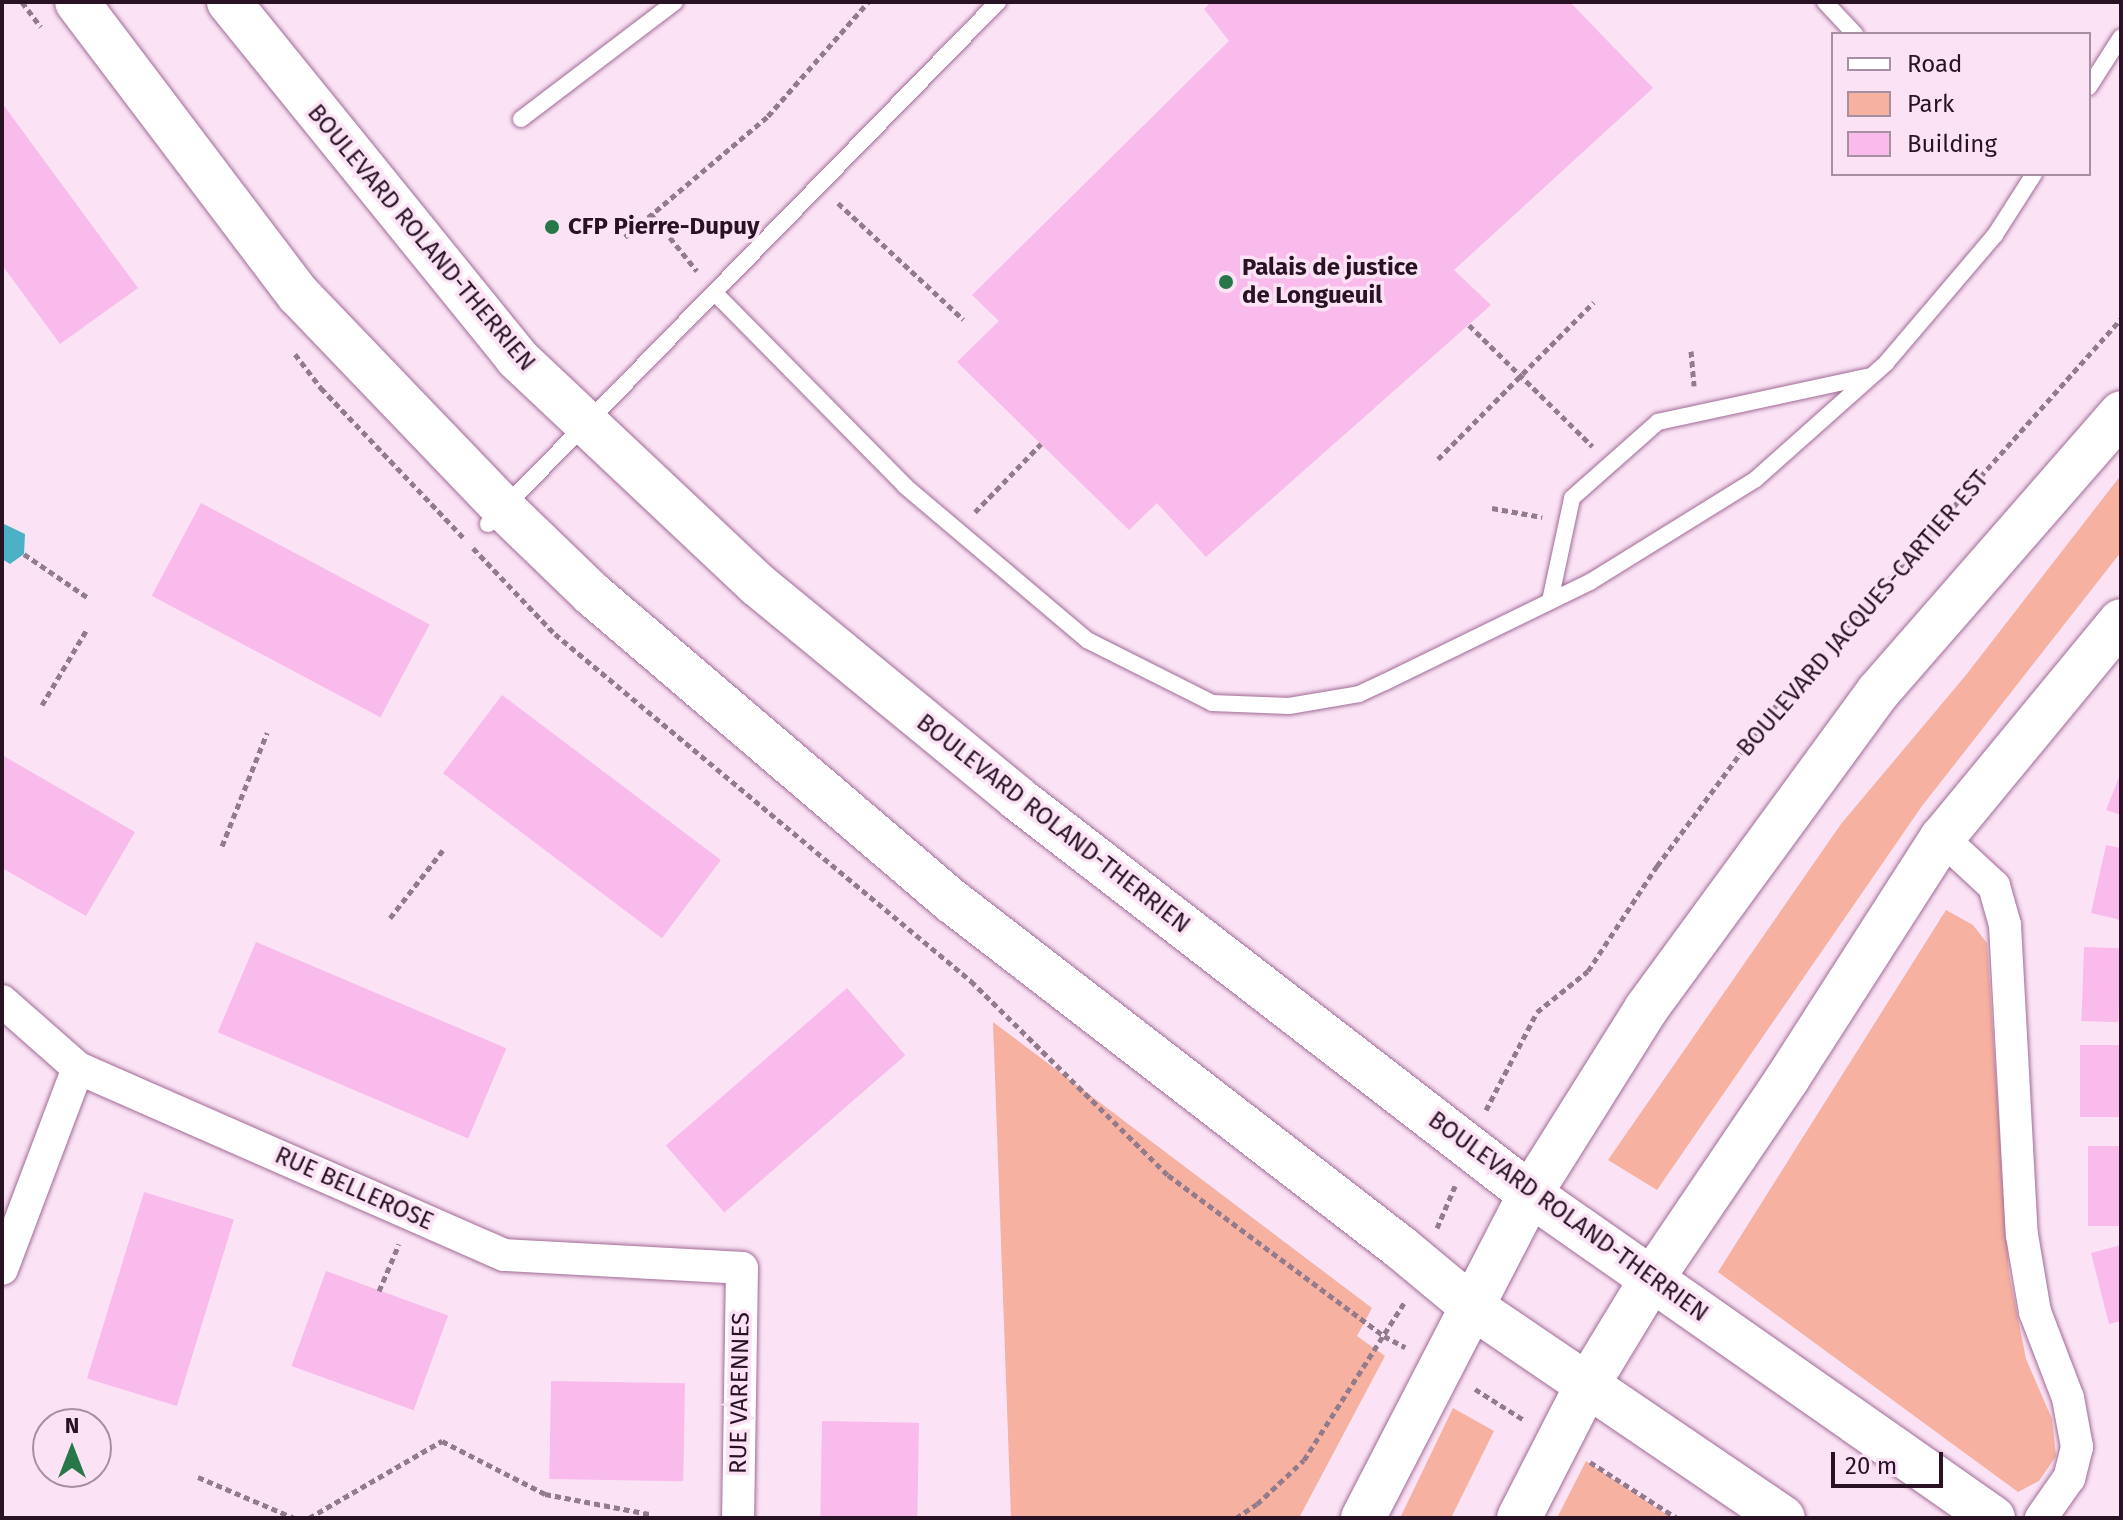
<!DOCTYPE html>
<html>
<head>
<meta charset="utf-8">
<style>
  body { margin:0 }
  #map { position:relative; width:2123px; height:1520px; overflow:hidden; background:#fbe3f5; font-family:"Fira Sans",sans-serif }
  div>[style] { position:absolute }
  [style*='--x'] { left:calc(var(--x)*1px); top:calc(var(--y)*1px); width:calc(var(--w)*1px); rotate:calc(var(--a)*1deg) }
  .green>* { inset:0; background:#f6b1a0 }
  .water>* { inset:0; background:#4db1c6 }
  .building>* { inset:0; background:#f9baec; transform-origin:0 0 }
  .path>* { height:5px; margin-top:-2.5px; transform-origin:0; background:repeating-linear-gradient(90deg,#927b8d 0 6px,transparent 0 10px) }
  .roads { filter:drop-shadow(0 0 2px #a16b96) drop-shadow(0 0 2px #a16b96) }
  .lane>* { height:16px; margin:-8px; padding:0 8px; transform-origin:8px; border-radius:8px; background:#fff }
  .street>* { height:32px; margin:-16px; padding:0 16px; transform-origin:16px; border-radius:16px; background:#fff }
  .secondary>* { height:44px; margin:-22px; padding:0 22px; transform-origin:22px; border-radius:22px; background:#fff }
  .dots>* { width:22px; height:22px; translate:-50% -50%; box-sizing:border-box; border:4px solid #fbe3f5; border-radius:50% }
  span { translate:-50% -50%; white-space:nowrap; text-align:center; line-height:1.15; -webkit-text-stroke:7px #fbe3f5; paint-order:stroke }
  .poi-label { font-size:24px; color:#281224; font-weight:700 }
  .left { translate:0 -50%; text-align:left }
  .street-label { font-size:24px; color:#281224 }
  .frame { position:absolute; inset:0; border:4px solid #281224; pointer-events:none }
  .legend { position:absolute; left:1831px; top:32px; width:260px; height:144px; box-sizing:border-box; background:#fbe3f5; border:2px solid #a78fa1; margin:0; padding:10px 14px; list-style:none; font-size:24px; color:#281224 }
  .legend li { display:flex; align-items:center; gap:16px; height:40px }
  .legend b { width:40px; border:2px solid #a78fa1 }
  .north { position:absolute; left:32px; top:1408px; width:80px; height:80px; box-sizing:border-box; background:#fbe3f5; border:2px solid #a78fa1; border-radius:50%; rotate:0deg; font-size:22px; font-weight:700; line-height:32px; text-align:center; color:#281224 }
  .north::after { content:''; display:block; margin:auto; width:28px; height:36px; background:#277748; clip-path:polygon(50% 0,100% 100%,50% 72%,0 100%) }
  .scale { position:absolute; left:1831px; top:1452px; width:112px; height:36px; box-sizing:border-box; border:4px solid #281224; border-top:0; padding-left:10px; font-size:24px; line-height:28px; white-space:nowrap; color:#281224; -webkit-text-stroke:6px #fbe3f5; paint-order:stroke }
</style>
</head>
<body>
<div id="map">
  <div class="green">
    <div style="clip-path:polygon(2121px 475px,2121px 552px,1922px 806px,1657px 1190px,1608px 1160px,1841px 824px,1966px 675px)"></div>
    <div style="clip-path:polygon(1946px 910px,1973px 925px,1987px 943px,2009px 1273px,2026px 1359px,2052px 1419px,2056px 1456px,2039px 1481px,2018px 1492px,1718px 1272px)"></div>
    <div style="clip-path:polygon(993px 1022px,1372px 1308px,1357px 1336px,1385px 1356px,1299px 1518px,1011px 1518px)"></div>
    <div style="clip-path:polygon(1453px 1408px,1494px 1431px,1451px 1518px,1400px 1518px)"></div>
    <div style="clip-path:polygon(1586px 1461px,1672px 1518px,1557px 1518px)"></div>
  </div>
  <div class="water">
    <div style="clip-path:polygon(2px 523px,25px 534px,24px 554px,10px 564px,2px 559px)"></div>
  </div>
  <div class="building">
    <div style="clip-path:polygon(1211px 2px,1570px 2px,1653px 88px,1454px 270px,1491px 305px,1206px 557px,1157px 503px,1129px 530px,957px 362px,999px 321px,972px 295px,1229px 41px,1204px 9px)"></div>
    <div style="clip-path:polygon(2px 103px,138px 288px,60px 344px,2px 265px)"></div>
    <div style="left:201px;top:503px;width:259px;height:105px;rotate:28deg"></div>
    <div style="left:502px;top:695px;width:274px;height:98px;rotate:37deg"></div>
    <div style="clip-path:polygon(2px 755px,135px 832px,86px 916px,2px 868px)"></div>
    <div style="clip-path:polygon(2121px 772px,2121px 815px,2106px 810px)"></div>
    <div style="clip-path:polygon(2106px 845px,2121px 848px,2121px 920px,2091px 913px)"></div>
    <div style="left:256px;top:942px;width:272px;height:98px;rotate:23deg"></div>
    <div style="left:2084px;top:947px;width:37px;height:74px;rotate:2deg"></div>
    <div style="left:847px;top:988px;width:89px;height:240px;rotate:49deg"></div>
    <div style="left:2121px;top:1045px;width:72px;height:41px;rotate:90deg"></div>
    <div style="left:2121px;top:1146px;width:80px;height:33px;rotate:90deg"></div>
    <div style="left:144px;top:1192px;width:94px;height:195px;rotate:17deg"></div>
    <div style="clip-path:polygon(2121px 1245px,2121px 1321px,2109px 1324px,2091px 1253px)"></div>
    <div style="left:326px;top:1271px;width:130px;height:101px;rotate:20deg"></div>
    <div style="left:551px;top:1381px;width:134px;height:98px;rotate:1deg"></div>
    <div style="left:822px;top:1421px;width:97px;height:97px;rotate:1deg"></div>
  </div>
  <div class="path">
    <div style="--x:22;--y:2;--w:31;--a:53"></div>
    <div style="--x:838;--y:203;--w:171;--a:42.9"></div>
    <div style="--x:651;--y:214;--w:73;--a:51.1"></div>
    <div style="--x:625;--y:237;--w:187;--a:-40.2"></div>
    <div style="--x:768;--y:116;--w:152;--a:-48.7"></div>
    <div style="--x:1469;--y:325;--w:173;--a:44.5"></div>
    <div style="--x:1691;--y:351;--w:35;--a:85"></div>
    <div style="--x:295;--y:354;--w:43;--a:52.6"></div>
    <div style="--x:321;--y:388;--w:207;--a:46.4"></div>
    <div style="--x:1438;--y:459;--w:221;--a:-45.2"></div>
    <div style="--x:1492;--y:508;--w:51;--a:10.2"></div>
    <div style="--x:975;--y:512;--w:95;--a:-45.9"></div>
    <div style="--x:473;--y:548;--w:119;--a:46.4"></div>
    <div style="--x:555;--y:634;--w:542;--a:39.83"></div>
    <div style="--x:971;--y:981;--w:276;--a:44.6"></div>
    <div style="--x:1168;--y:1175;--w:269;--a:36.7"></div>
    <div style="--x:1384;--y:1336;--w:24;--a:28"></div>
    <div style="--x:24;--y:554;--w:76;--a:34.3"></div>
    <div style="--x:42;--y:705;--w:86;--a:-59.3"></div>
    <div style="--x:222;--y:846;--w:122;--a:-68.3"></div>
    <div style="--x:390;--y:918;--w:86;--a:-52.1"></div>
    <div style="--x:1486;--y:1110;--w:110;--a:-62.5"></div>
    <div style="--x:1537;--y:1012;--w:65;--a:-38.8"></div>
    <div style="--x:1588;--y:971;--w:126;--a:-56.7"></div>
    <div style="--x:1657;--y:866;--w:197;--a:-53.5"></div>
    <div style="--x:1774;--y:708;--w:521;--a:-48.27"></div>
    <div style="--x:1437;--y:1228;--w:46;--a:-66.8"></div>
    <div style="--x:379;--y:1291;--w:51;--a:-66.9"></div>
    <div style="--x:1475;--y:1389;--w:58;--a:32.3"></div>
    <div style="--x:1590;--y:1462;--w:103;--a:32.8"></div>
    <div style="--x:198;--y:1477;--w:104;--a:23.1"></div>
    <div style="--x:309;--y:1518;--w:154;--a:-30.1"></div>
    <div style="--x:442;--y:1441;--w:116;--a:27.2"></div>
    <div style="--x:545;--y:1494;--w:106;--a:10.9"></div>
    <div style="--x:1236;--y:1518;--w:25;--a:-34"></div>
    <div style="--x:1257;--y:1504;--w:64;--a:-43.1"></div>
    <div style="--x:1304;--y:1460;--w:186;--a:-57.5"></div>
  </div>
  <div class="roads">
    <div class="lane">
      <div style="--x:1825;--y:2;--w:44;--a:46.8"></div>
      <div style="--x:2089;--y:87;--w:59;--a:-57.4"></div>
      <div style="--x:521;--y:119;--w:193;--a:-37.2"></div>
      <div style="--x:715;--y:293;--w:271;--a:45.4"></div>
      <div style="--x:905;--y:486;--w:238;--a:40.2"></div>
      <div style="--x:1087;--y:640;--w:140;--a:26.7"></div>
      <div style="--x:1212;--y:703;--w:77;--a:2.2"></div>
      <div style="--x:1289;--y:706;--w:71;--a:-9.7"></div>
      <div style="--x:1359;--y:694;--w:29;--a:-25"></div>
      <div style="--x:1385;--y:682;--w:228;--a:-26"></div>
      <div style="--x:1590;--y:582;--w:195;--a:-31.8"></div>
      <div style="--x:1756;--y:479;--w:174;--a:-41.7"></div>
      <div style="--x:1886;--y:363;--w:168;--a:-49.6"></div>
      <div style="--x:1995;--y:235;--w:72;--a:-57.4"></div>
      <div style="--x:488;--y:524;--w:730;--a:-45.67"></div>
      <div style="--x:1550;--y:601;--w:105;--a:-77.9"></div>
      <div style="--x:1572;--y:498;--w:115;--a:-41.5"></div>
      <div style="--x:1658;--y:422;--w:214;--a:-12.2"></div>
    </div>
    <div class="street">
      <div style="--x:1942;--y:838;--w:71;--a:42.7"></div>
      <div style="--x:1994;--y:886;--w:41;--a:74.2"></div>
      <div style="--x:2005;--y:925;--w:310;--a:86.9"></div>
      <div style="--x:2022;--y:1235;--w:78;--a:80.4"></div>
      <div style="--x:2035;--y:1312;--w:92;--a:69"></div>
      <div style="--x:2068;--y:1398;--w:50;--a:79.6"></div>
      <div style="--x:2077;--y:1447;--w:32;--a:104"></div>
      <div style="--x:2069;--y:1478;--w:49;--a:125"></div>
      <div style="--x:2;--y:1001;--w:101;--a:41.4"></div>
      <div style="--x:78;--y:1068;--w:465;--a:23.7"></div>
      <div style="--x:504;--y:1255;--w:238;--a:3.1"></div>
      <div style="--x:742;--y:1268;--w:250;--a:90.9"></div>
      <div style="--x:2;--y:1269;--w:215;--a:-69.3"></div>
    </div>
    <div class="secondary">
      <div style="--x:77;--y:2;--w:366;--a:52.9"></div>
      <div style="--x:298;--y:294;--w:298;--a:46.2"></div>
      <div style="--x:504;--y:509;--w:122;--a:44"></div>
      <div style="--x:592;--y:594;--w:475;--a:40.5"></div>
      <div style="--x:953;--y:902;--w:565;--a:37.66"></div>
      <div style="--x:1400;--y:1247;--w:92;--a:39.7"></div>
      <div style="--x:1471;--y:1306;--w:377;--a:34.2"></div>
      <div style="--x:229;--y:2;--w:458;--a:51"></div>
      <div style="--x:517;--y:358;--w:331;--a:43.3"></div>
      <div style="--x:758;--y:585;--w:335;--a:39.4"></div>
      <div style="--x:1017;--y:798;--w:648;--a:37.67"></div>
      <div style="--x:1530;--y:1194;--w:565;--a:34.98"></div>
      <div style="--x:1363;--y:1518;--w:365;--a:-62.7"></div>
      <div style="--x:1530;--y:1194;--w:218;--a:-57.9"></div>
      <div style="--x:1646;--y:1009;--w:393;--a:-53.8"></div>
      <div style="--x:1878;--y:692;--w:370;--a:-48.9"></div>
      <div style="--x:1519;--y:1518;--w:147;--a:-62.9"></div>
      <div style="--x:1586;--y:1387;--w:125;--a:-58.7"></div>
      <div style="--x:1651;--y:1280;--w:243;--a:-55.9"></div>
      <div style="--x:1787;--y:1079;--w:287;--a:-57.3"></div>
      <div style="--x:1942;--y:838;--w:281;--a:-50.5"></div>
    </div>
  </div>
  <div class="dots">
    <div style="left:552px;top:227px;background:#277748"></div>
    <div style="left:1226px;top:282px;background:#277748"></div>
  </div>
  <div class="poi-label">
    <span class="left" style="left:568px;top:227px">CFP Pierre-Dupuy</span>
    <span class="left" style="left:1242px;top:282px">Palais de justice<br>de Longueuil</span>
  </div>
  <div class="street-label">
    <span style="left:421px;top:238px;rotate:50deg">BOULEVARD ROLAND-THERRIEN</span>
    <span style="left:1863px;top:614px;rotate:-49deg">BOULEVARD JACQUES-CARTIER EST</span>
    <span style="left:1053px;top:824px;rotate:38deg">BOULEVARD ROLAND-THERRIEN</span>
    <span style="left:354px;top:1189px;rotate:24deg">RUE BELLEROSE</span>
    <span style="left:1568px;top:1217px;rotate:36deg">BOULEVARD ROLAND-THERRIEN</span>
    <span style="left:740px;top:1393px;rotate:-89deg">RUE VARENNES</span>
  </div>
  <div class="frame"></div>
  <ul class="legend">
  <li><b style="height:10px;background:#fff"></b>Road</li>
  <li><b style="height:22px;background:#f6b1a0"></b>Park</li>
  <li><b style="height:22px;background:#f9baec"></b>Building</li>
  </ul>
  <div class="north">N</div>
  <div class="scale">20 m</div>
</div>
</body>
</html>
